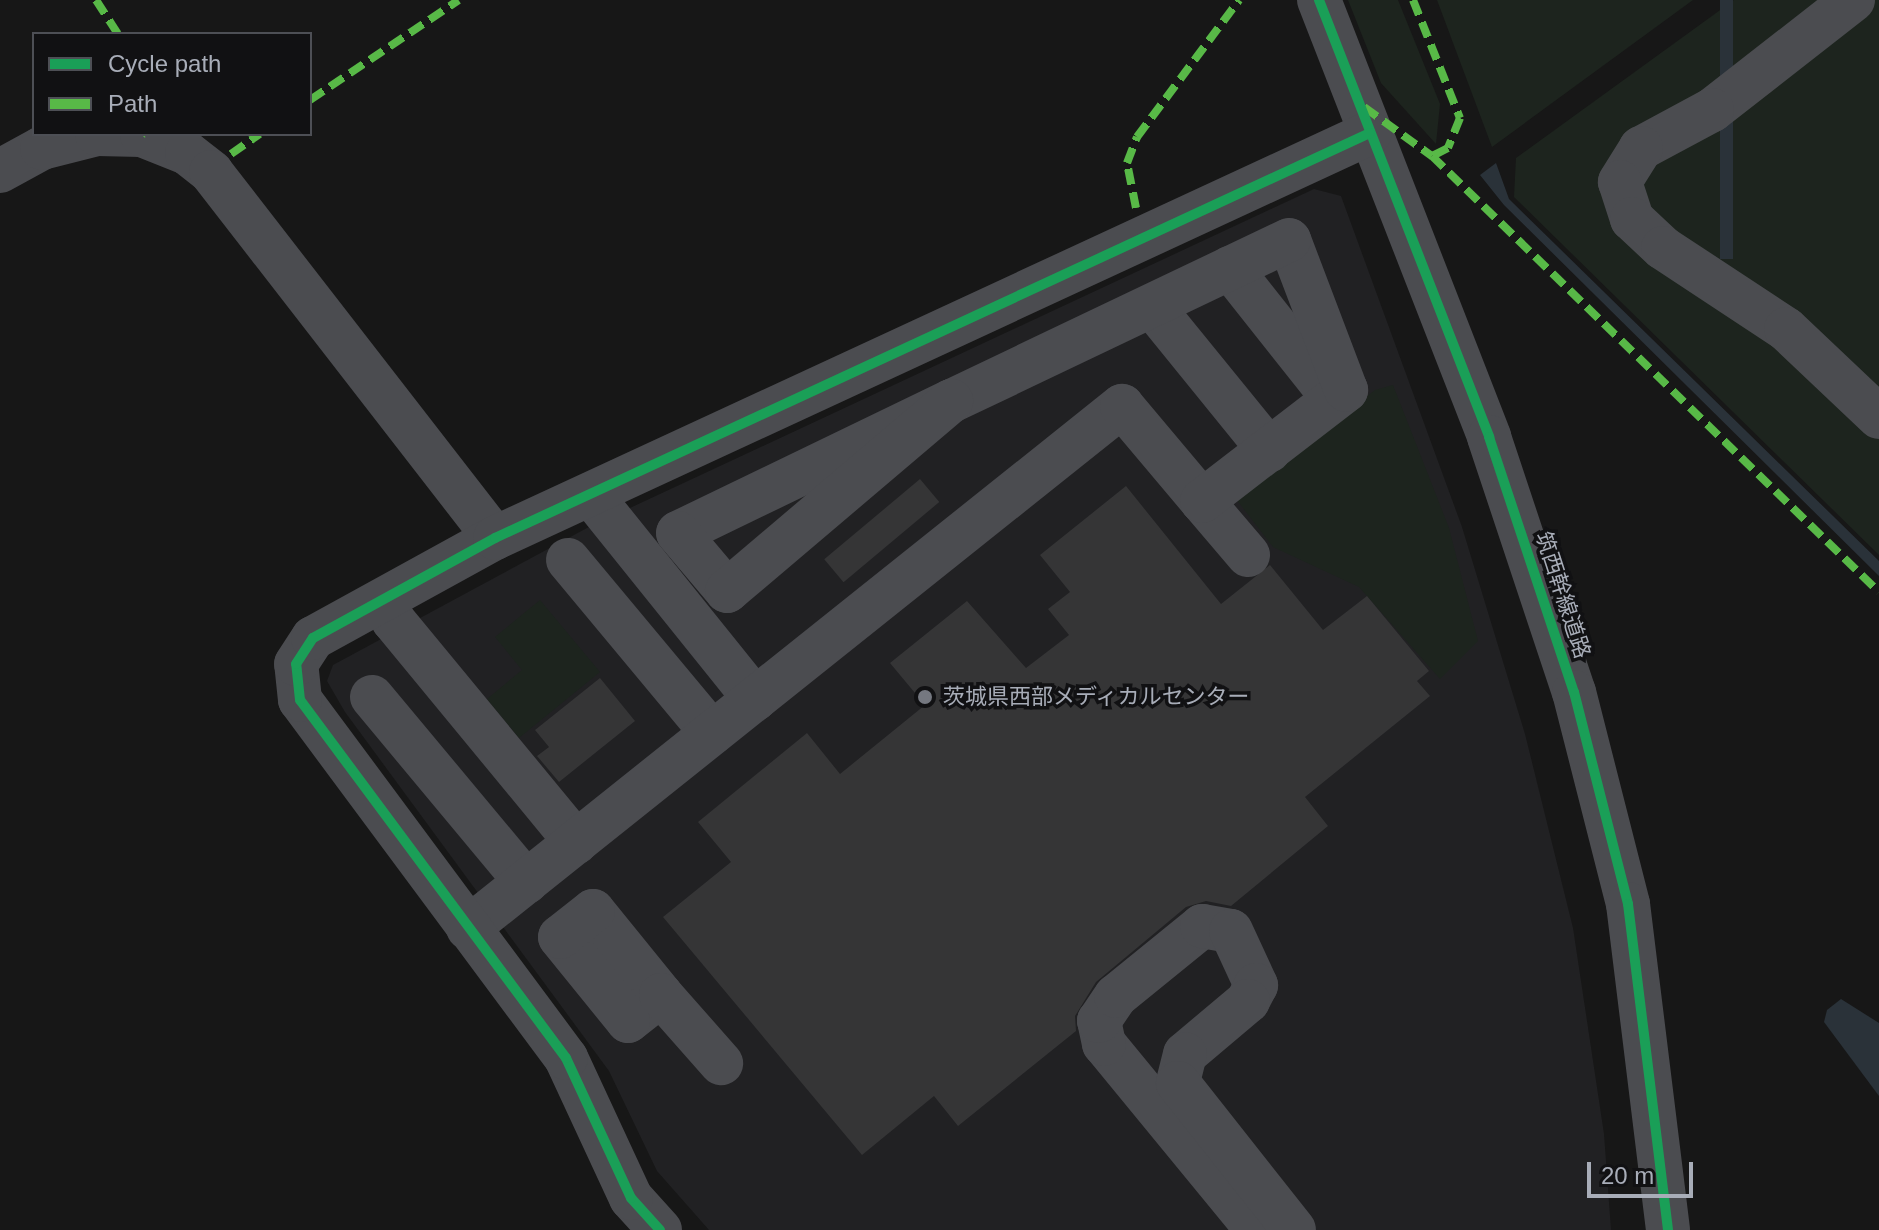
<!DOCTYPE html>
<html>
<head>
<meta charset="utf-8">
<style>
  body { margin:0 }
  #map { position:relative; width:1879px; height:1230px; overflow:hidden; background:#171717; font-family:Helvetica,"Noto Sans JP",sans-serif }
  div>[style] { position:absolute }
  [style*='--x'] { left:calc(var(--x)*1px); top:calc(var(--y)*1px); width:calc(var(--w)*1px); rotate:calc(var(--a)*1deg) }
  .built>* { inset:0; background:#212123 }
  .green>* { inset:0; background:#1d241e }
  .water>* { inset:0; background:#2a3239; transform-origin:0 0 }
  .building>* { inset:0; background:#353536; transform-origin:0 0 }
  .minor>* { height:44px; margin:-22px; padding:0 22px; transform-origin:22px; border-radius:22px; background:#4b4c50 }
  .quiet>* { height:8px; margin-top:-4px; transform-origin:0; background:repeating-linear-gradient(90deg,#58b947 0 16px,transparent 0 24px) }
  .cycleway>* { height:10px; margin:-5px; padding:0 5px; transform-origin:5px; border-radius:5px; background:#1a9f57 }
  .dots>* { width:22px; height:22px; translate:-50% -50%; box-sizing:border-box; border:4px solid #111113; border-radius:50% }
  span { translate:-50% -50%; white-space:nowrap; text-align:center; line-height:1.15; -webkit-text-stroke:7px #111113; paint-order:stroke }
  .street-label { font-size:22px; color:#a8adb8 }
  .poi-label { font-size:22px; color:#a8adb8 }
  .left { translate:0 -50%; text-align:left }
  .legend { position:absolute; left:32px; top:32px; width:280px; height:104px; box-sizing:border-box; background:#111113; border:2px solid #4d4f55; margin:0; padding:10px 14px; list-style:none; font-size:24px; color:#a8adb8 }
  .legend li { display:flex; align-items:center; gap:16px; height:40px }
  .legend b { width:40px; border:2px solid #4d4f55 }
  .scale { position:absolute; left:1587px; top:1162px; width:106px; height:36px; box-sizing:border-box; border:4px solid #a8adb8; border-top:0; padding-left:10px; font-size:24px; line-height:28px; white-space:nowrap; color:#a8adb8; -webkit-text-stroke:6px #111113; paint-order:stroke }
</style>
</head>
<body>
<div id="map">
  <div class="built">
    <div style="clip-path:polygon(1314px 189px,1341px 196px,1462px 527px,1525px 734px,1573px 928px,1604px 1134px,1611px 1230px,709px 1230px,657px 1171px,609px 1071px,345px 712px,327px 681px,333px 665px,587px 528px)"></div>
  </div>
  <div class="green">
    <div style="clip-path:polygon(1348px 0,1398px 0,1440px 104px,1436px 144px,1381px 83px)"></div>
    <div style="clip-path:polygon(1437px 0,1693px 0,1492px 147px)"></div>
    <div style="clip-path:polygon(1734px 0,1879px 0,1879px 555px,1514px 197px,1516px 158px)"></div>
    <div style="clip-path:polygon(1393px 385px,1449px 528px,1478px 641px,1440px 679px,1359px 587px,1273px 547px,1236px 499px,1375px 390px)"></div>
    <div style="clip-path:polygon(540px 600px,600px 672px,519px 738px,487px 699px,522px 670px,495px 637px)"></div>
  </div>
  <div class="water">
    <div style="left:1720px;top:0;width:13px;height:259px"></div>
    <div style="clip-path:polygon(1496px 163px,1509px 199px,1879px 561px,1879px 576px,1504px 205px,1480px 175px)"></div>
    <div style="clip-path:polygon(1841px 999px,1879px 1023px,1879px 1096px,1824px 1022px,1827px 1010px)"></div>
  </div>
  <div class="building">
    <div style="left:920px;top:479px;width:30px;height:125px;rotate:50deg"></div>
    <div style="clip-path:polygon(1126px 486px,1221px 604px,1270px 565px,1323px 630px,1367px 596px,1429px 671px,1417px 681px,1430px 696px,1305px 797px,1328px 826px,1231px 906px,1206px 901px,1186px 907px,1096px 982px,1075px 1016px,1076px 1031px,958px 1126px,934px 1096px,862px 1155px,663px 917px,731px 862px,698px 822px,807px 733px,840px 774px,925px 705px,890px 663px,967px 601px,1026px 668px,1069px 635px,1048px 609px,1070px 592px,1040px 555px)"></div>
    <div style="clip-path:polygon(600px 678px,635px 721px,559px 782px,537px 756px,549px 747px,535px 730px)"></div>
  </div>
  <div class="minor">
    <div style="--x:1319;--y:0;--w:469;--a:68.7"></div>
    <div style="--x:1489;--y:437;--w:269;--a:71.6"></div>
    <div style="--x:1574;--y:692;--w:219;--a:75.7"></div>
    <div style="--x:1628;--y:904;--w:328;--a:83"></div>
    <div style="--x:1853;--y:0;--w:179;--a:142"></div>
    <div style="--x:1712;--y:110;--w:81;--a:151.8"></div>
    <div style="--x:1641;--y:148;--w:40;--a:122"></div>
    <div style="--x:1620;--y:182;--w:39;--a:72"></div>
    <div style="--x:1632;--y:219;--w:42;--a:43.1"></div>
    <div style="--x:1663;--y:248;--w:147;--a:33.4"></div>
    <div style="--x:1786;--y:329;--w:128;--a:43.4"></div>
    <div style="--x:0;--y:171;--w:48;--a:-28.7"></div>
    <div style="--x:42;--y:148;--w:57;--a:-14.3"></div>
    <div style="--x:97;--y:134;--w:45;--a:1.3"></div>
    <div style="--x:142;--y:135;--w:48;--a:21.8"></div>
    <div style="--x:187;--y:153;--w:31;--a:38"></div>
    <div style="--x:211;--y:172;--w:463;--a:52.2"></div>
    <div style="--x:1230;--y:268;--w:167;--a:51.6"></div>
    <div style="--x:1152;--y:306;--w:186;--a:50.9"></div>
    <div style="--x:591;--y:495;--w:262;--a:51.2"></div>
    <div style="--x:1202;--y:501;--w:71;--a:49.6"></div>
    <div style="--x:568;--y:560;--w:225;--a:50.2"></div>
    <div style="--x:385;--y:601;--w:21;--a:67"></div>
    <div style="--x:393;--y:620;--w:288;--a:50.5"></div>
    <div style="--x:372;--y:697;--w:241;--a:50.2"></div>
    <div style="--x:593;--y:911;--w:108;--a:51"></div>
    <div style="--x:661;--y:995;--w:42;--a:141.8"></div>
    <div style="--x:628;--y:1021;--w:108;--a:-129"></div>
    <div style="--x:560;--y:937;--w:42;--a:-38.2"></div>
    <div style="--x:468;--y:928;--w:837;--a:-38.6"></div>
    <div style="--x:1122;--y:406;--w:124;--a:49.9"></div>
    <div style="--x:1202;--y:501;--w:182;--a:-37.6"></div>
    <div style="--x:1346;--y:390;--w:160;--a:-110.8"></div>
    <div style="--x:1289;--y:240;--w:374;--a:154.5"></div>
    <div style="--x:951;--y:401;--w:303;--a:154.2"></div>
    <div style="--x:678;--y:533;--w:76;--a:49.8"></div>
    <div style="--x:727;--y:591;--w:294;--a:-40.3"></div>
    <div style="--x:661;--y:995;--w:91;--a:48.6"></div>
    <div style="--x:660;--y:1230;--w:43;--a:-132.2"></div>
    <div style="--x:631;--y:1198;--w:154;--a:-114.9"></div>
    <div style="--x:566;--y:1058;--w:446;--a:-126.6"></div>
    <div style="--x:300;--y:700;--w:36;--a:-96"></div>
    <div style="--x:296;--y:664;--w:31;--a:-57"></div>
    <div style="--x:313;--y:638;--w:208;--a:-28.8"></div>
    <div style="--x:495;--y:538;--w:964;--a:-24.84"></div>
    <div style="--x:1257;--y:1230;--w:241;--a:-129.4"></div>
    <div style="--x:1104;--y:1044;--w:24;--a:-102"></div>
    <div style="--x:1099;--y:1021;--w:30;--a:-56"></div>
    <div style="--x:1116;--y:996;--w:111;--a:-39.1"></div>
    <div style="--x:1202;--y:926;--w:29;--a:10"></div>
    <div style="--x:1231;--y:931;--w:60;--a:65.2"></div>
    <div style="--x:1256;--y:985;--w:18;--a:117"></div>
    <div style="--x:1248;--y:1001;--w:82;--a:139.9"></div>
    <div style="--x:1185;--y:1054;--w:30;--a:104"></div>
    <div style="--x:1178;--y:1083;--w:187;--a:51.7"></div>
  </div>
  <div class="quiet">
    <div style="--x:96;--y:0;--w:40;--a:57.1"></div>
    <div style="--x:1413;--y:0;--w:127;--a:68.3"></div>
    <div style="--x:1460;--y:118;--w:32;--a:112"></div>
    <div style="--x:1448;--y:148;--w:18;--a:153"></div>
    <div style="--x:310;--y:100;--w:179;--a:-33.9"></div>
    <div style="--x:1364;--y:107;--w:84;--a:35.8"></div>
    <div style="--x:1432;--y:156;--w:624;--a:44.29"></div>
    <div style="--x:142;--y:135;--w:1;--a:-45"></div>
    <div style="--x:231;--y:154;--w:35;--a:-35"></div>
    <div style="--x:1136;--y:208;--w:46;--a:-101.3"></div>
    <div style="--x:1127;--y:163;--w:28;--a:-69"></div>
    <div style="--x:1137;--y:137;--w:171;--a:-53.3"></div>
  </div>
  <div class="cycleway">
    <div style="--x:1319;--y:0;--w:469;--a:68.7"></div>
    <div style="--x:1489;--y:437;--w:269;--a:71.6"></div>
    <div style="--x:1574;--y:692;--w:219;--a:75.7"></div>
    <div style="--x:1628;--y:904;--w:328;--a:83"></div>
    <div style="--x:660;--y:1230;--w:43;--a:-132.2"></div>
    <div style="--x:631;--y:1198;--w:154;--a:-114.9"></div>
    <div style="--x:566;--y:1058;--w:446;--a:-126.6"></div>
    <div style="--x:300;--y:700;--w:36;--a:-96"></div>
    <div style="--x:296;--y:664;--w:31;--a:-57"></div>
    <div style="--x:313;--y:638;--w:208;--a:-28.8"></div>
    <div style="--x:495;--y:538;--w:964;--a:-24.84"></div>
  </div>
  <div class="dots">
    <div style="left:925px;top:697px;background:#757880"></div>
  </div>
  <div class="street-label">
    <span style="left:1563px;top:595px;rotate:72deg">筑西幹線道路</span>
  </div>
  <div class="poi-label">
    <span class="left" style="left:943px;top:697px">茨城県西部メディカルセンター</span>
  </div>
  <ul class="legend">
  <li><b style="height:10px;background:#1a9f57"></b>Cycle path</li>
  <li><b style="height:10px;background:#58b947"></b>Path</li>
  </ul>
  <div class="scale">20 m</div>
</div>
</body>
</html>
